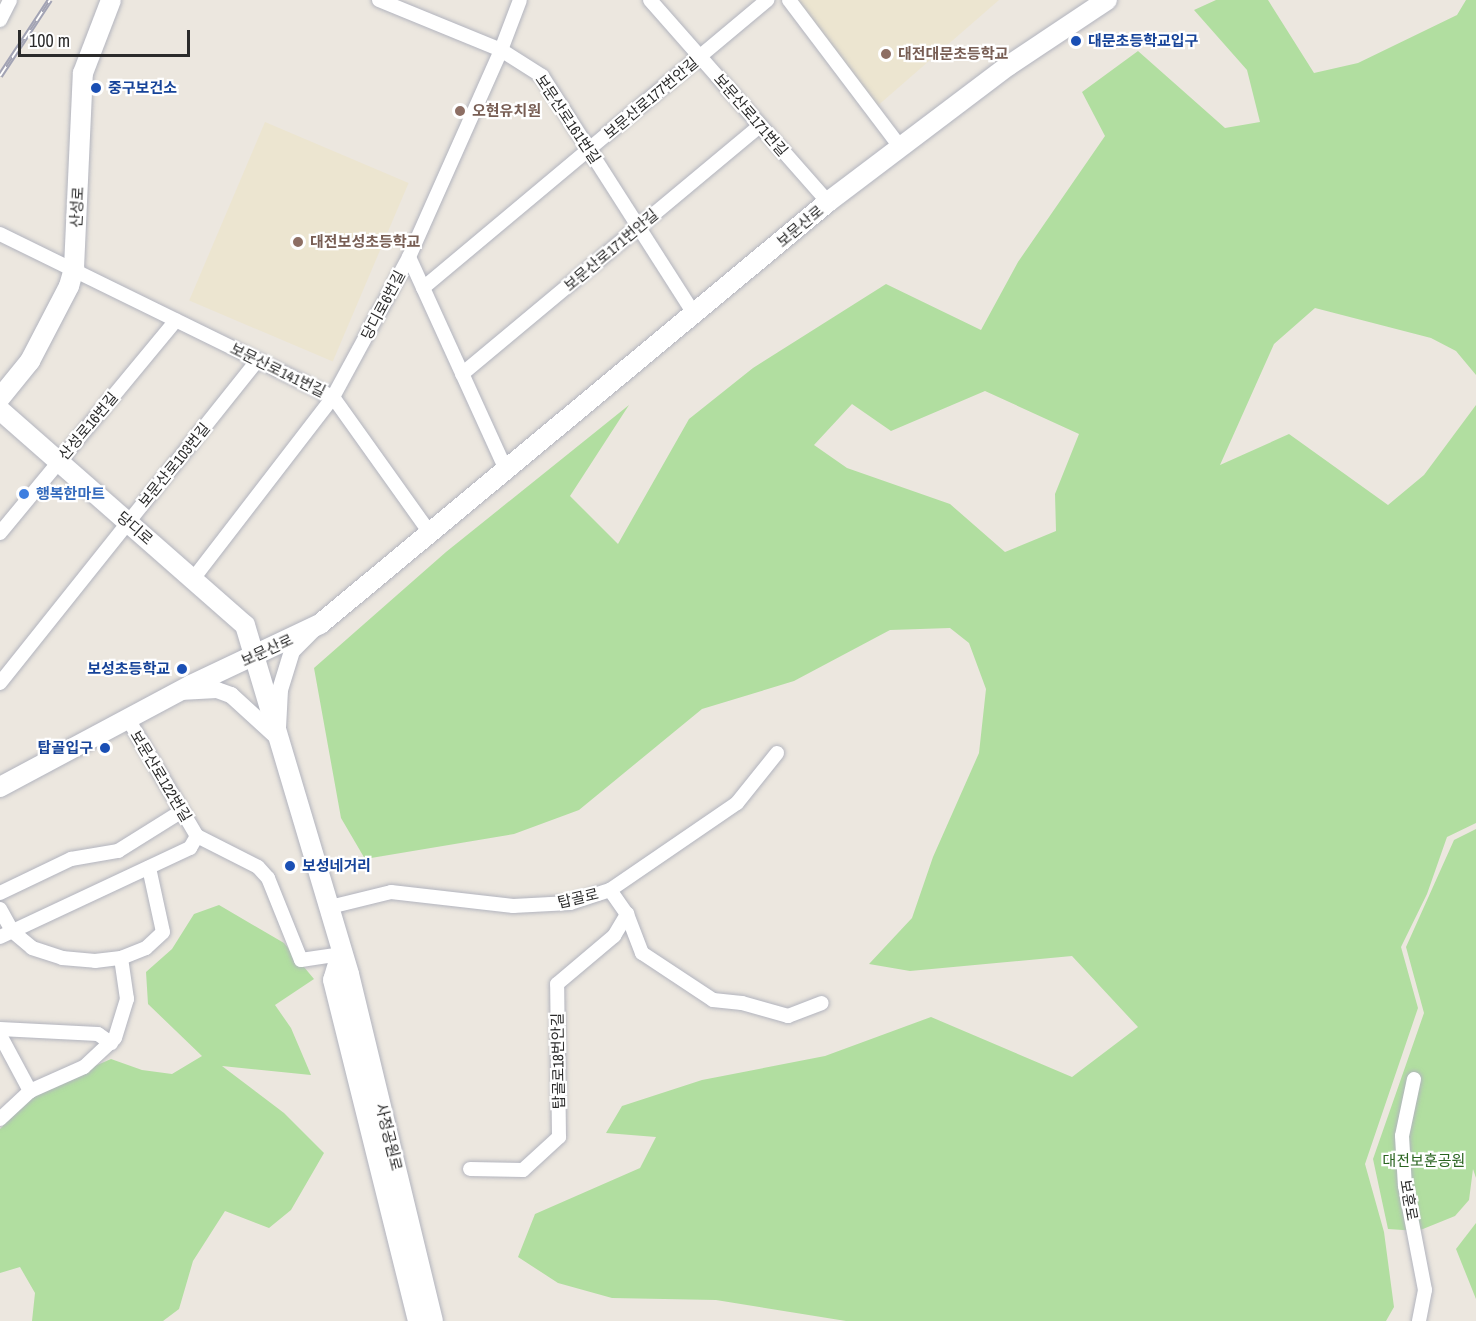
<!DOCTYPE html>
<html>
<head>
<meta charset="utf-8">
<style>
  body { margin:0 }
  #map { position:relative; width:1476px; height:1321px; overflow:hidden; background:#ece7df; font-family:"Archivo Narrow","Noto Sans KR",sans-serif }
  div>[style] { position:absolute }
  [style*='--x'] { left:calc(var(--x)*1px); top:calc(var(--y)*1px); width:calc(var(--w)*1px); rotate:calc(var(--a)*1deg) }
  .education>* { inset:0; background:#ece5d0; transform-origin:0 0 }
  .green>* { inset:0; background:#b1dea0 }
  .roads { filter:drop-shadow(0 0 2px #b2b4be) drop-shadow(0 0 2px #b2b4be) }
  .minor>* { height:14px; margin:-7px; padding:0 7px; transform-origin:7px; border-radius:7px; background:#fff }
  .tertiary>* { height:16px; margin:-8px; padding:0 8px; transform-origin:8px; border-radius:8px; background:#fff }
  .secondary>* { height:20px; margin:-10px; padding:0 10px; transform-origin:10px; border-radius:10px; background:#fff }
  .rail>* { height:6px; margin-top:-3px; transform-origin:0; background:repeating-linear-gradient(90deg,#fff 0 11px,#a2a3b4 0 22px); box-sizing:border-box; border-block:2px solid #a2a3b4 }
  .dots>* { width:16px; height:16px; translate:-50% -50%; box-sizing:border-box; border:3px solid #fff; border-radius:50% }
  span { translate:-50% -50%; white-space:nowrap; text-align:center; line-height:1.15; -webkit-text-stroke:4.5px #fff; paint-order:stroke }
  .transit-label { font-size:15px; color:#164399; font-weight:700 }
  .left { translate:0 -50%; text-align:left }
  .right { translate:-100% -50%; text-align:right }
  .education-label { font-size:15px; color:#785e54; font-weight:700 }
  .street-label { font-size:15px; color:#2b2b2b }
  .shop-label { font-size:15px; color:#366cbe; font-weight:700 }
  .park-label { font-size:15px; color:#2a6420 }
  .scale { position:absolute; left:18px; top:30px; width:172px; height:27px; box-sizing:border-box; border:3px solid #2b2b2b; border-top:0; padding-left:8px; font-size:18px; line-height:21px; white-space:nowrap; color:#2b2b2b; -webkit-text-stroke:4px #fff; paint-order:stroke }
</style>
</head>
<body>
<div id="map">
  <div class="education">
    <div style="clip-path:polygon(796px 0,999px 0,875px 108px)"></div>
    <div style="left:265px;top:122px;width:156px;height:194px;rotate:23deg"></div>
  </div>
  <div class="green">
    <div style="clip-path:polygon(evenodd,1216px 0,1268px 0,1314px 73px,1358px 63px,1457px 15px,1466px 0,1476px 0,1476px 375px,1456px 351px,1431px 338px,1315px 308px,1274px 344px,1220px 465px,1289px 434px,1388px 505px,1424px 475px,1476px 405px,1476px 823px,1447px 837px,1427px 894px,1401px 947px,1418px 1008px,1365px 1164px,1384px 1232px,1394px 1307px,1386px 1321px,846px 1321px,716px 1300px,612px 1298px,558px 1283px,518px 1257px,535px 1214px,640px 1168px,656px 1137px,606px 1133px,622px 1106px,702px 1080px,825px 1056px,931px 1017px,1072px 1077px,1138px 1027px,1072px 956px,910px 971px,869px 964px,912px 918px,933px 857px,979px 753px,986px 689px,969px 643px,950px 628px,890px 630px,794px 681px,702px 709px,579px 810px,514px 834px,365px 859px,341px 818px,314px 668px,446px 552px,629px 405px,570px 496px,618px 544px,689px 419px,753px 368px,886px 284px,981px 330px,1018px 262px,1105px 136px,1082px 92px,1138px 51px,1225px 128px,1260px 122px,1247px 70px,1194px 10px,1216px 0,985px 391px,1079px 434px,1055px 494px,1056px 531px,1005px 552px,950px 504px,847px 468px,814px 445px,852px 404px,891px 431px,985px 391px)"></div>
    <div style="clip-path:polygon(1476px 829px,1476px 1178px,1473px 1169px,1469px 1200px,1455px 1216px,1418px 1231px,1388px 1229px,1373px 1159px,1424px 1013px,1406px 947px,1454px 840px)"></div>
    <div style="clip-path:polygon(219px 905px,284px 943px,314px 979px,275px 1005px,291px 1028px,311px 1075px,222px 1066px,284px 1113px,324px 1153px,291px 1210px,269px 1228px,225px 1211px,193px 1261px,179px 1309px,163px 1321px,32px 1321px,35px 1293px,20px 1267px,0 1273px,0 1129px,35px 1092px,111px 1059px,142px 1070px,172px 1074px,202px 1056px,148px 1004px,146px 972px,172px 949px,194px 914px)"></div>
    <div style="clip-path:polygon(1476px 1223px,1476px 1299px,1456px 1249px)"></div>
  </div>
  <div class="roads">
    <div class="minor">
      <div style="--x:379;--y:0;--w:132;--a:22.3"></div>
      <div style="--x:501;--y:50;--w:49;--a:32.4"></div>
      <div style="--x:542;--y:76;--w:282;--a:57.4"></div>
      <div style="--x:650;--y:0;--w:269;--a:48.6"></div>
      <div style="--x:789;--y:0;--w:184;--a:52.9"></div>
      <div style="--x:0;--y:20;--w:22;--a:-63"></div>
      <div style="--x:0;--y:234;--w:371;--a:26.1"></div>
      <div style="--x:333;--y:397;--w:167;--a:54.5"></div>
      <div style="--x:409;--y:257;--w:234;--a:65.5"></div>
      <div style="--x:423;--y:288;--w:449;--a:-39.9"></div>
      <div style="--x:462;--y:374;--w:388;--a:-39.8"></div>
      <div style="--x:0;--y:533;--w:276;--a:-50.4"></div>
      <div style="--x:193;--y:579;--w:230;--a:-52.4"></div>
      <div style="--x:333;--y:397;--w:159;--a:-61.5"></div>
      <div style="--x:409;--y:257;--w:227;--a:-66"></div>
      <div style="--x:501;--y:50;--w:53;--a:-69.2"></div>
      <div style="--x:0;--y:683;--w:413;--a:-51.4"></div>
      <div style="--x:128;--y:719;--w:136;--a:59.5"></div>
      <div style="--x:197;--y:836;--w:68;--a:26.9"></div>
      <div style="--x:258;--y:867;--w:15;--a:48"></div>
      <div style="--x:268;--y:878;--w:88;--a:68.1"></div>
      <div style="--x:301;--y:960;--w:40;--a:-8.5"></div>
      <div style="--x:610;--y:890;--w:29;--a:55"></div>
      <div style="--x:627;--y:914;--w:42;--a:69"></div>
      <div style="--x:642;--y:953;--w:85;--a:33.5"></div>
      <div style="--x:713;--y:1000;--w:29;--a:6"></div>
      <div style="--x:742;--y:1003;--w:48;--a:15.8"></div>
      <div style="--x:788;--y:1016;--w:36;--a:-21"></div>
      <div style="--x:0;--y:893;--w:79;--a:-25.6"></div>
      <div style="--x:71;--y:859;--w:48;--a:-9.7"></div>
      <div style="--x:118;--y:851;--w:75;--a:-32"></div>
      <div style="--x:330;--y:907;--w:63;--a:-13.8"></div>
      <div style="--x:391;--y:892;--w:123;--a:6.5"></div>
      <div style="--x:513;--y:906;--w:57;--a:-3"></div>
      <div style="--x:570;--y:903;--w:42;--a:-18"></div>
      <div style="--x:610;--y:890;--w:154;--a:-34.4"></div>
      <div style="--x:737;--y:803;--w:64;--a:-51.3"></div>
      <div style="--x:0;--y:909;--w:25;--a:61"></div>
      <div style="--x:12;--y:931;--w:26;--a:40"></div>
      <div style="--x:32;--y:948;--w:32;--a:18"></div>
      <div style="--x:62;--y:958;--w:33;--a:5"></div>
      <div style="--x:95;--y:961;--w:26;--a:-7"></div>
      <div style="--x:121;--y:958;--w:27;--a:-22"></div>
      <div style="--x:146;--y:948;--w:23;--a:-43"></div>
      <div style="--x:163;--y:932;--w:66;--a:-102.3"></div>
      <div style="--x:0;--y:937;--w:210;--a:-25.1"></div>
      <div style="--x:190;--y:848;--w:14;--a:-60"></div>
      <div style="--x:0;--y:1029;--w:98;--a:2.9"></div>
      <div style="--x:98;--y:1034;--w:16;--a:35"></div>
      <div style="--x:0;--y:1035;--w:64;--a:61.8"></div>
      <div style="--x:1414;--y:1079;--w:58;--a:101.9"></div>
      <div style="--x:1402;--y:1136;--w:50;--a:86.6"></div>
      <div style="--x:1405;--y:1186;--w:106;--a:79.1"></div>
      <div style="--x:1425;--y:1290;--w:32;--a:101"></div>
      <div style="--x:0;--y:1119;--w:41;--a:-43"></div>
      <div style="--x:30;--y:1091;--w:59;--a:-24"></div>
      <div style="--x:84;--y:1067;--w:42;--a:-43.1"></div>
      <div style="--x:115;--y:1038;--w:41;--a:-72.9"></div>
      <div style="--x:127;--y:999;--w:41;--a:-98.3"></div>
      <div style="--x:470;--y:1169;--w:53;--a:1.1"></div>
      <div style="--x:523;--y:1170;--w:49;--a:-42.5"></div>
      <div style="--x:559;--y:1137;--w:153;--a:-90.7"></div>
      <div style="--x:557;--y:984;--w:75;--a:-40.1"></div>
      <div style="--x:614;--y:936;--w:26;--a:-59"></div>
    </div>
    <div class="tertiary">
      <div style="--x:180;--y:692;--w:37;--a:-3"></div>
      <div style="--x:217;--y:690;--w:15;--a:20"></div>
      <div style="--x:231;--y:695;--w:62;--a:42.4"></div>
      <div style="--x:278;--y:728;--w:38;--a:-87"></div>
      <div style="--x:280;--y:690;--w:41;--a:-72.9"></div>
      <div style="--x:292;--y:651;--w:31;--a:-45"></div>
    </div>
    <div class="secondary">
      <div style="--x:0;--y:398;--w:48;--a:-51"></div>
      <div style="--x:30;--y:361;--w:85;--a:-62.5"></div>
      <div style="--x:69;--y:286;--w:19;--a:-74"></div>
      <div style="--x:74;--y:268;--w:195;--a:-87.4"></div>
      <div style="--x:83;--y:73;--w:78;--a:-69"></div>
      <div style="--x:0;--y:410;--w:326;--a:41.3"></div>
      <div style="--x:245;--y:625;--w:364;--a:73.4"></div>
      <div style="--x:349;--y:974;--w:357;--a:76.4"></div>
      <div style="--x:0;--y:787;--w:217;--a:-28.1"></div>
      <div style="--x:191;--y:685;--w:143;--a:-25.3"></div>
      <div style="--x:320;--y:624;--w:660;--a:-39.72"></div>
      <div style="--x:828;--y:202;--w:226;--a:-37.1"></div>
      <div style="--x:1008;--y:66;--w:119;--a:-33.7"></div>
      <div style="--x:341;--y:954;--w:27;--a:107"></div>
      <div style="--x:333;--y:980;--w:351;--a:76"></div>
    </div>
  </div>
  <div class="rail">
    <div style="--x:0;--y:76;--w:91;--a:-56.7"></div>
  </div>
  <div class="dots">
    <div style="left:1076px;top:41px;background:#1a4fb4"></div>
    <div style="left:886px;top:54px;background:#8d6e63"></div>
    <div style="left:96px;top:88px;background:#1a4fb4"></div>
    <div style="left:460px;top:111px;background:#8d6e63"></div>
    <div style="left:298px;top:242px;background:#8d6e63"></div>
    <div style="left:24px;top:494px;background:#3f7fe0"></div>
    <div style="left:182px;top:669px;background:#1a4fb4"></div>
    <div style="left:105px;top:748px;background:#1a4fb4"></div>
    <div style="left:290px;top:866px;background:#1a4fb4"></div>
  </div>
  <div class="transit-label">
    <span class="left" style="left:1088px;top:41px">대문초등학교입구</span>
    <span class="left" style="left:108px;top:88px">중구보건소</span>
    <span class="right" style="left:170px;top:669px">보성초등학교</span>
    <span class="right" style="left:93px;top:748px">탑골입구</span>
    <span class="left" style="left:302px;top:866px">보성네거리</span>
  </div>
  <div class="education-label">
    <span class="left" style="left:898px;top:54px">대전대문초등학교</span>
    <span class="left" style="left:472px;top:111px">오현유치원</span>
    <span class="left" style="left:310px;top:242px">대전보성초등학교</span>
  </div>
  <div class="street-label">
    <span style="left:651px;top:98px;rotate:-40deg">보문산로177번안길</span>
    <span style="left:751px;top:115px;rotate:49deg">보문산로171번길</span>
    <span style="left:568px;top:119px;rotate:56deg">보문산로161번길</span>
    <span style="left:77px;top:207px;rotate:-87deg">산성로</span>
    <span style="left:800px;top:226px;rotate:-40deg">보문산로</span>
    <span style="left:611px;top:250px;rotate:-40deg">보문산로171번안길</span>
    <span style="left:383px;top:305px;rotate:-62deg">당디로6번길</span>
    <span style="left:278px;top:370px;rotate:26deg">보문산로141번길</span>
    <span style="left:88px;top:426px;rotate:-50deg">산성로16번길</span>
    <span style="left:174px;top:465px;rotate:-51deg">보문산로103번길</span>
    <span style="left:135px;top:528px;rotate:41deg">당디로</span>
    <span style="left:267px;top:650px;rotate:-25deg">보문산로</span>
    <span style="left:161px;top:776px;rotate:59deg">보문산로122번길</span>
    <span style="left:578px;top:898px;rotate:-13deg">탑골로</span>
    <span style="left:558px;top:1061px;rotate:-91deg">탑골로18번안길</span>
    <span style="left:389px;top:1137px;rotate:76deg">사정공원로</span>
    <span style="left:1409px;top:1200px;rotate:80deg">보훈로</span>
  </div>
  <div class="shop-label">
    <span class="left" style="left:36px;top:494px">행복한마트</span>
  </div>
  <div class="park-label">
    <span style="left:1424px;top:1161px">대전보훈공원</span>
  </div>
  <div class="scale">100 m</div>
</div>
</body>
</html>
